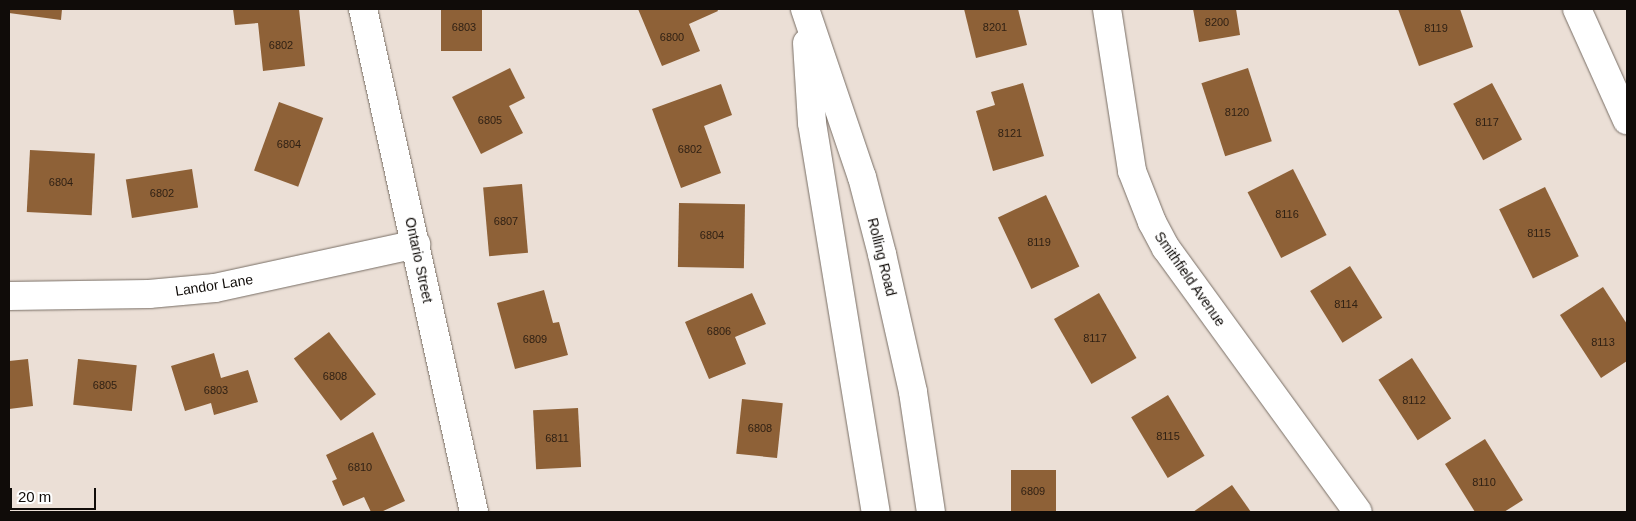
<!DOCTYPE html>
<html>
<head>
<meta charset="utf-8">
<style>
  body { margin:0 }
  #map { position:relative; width:1636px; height:521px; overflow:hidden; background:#ebdfd6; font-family:Arial,sans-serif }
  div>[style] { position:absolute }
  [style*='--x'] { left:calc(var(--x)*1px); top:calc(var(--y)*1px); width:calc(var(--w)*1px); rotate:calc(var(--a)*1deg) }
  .building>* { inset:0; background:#8e6137; transform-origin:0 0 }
  .roads { filter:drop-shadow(0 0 1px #786e65) drop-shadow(0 0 1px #786e65) }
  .minor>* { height:28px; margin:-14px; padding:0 14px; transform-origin:14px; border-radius:14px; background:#fff }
  .tertiary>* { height:28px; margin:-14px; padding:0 14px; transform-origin:14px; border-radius:14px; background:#fff }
  .primary>* { height:28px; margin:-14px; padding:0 14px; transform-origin:14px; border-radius:14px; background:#fff }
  span { translate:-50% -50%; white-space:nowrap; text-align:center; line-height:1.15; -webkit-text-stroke:4.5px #fff; paint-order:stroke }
  .number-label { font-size:11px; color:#302114 }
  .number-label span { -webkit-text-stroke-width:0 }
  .street-label { font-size:14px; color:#100c09 }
  .frame { position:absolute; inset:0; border:10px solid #100c09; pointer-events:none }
  .scale { position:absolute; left:10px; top:488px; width:86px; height:22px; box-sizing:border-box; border:2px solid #100c09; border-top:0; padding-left:6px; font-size:15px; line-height:18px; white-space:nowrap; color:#100c09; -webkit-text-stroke:4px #fff; paint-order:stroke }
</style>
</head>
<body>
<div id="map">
  <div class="building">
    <div style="clip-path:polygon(9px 9px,62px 9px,61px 20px,9px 13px)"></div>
    <div style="clip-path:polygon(233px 9px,299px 9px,305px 66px,263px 71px,258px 23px,235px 25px)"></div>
    <div style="left:441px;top:9px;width:41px;height:42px"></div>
    <div style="clip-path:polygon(638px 9px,717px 9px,718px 11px,689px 24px,700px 51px,662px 66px)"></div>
    <div style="clip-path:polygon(964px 9px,1018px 9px,1027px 45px,976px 58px)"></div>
    <div style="clip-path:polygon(1193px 9px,1236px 9px,1240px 35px,1199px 42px)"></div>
    <div style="clip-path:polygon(1398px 9px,1460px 9px,1473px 47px,1419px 66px)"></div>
    <div style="clip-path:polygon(510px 68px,525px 98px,509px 106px,523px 133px,481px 154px,452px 97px)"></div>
    <div style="left:1248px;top:68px;width:77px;height:49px;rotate:72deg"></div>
    <div style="clip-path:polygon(1023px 83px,1044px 156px,993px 171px,976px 111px,995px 105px,991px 92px)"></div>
    <div style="left:1492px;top:83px;width:64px;height:44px;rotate:62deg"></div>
    <div style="clip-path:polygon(721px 84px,732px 115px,704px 126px,721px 173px,681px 188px,652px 109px)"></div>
    <div style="left:279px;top:102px;width:47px;height:73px;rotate:20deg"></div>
    <div style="left:30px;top:150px;width:65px;height:62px;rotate:3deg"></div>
    <div style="left:192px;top:169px;width:39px;height:67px;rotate:81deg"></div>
    <div style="left:1293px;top:169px;width:74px;height:51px;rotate:63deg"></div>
    <div style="left:522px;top:184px;width:69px;height:39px;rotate:85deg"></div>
    <div style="left:1545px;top:187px;width:77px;height:51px;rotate:64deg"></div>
    <div style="left:1046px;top:195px;width:79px;height:53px;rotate:65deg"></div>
    <div style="left:679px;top:203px;width:66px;height:64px;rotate:1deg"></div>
    <div style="left:1350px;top:266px;width:61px;height:47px;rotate:58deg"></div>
    <div style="clip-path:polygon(1603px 287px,1627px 324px,1627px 361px,1601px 378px,1560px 315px)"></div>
    <div style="clip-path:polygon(544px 290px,553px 323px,559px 322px,568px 355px,515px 369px,497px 303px)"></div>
    <div style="clip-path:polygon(752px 293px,766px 324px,735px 337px,746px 364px,709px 379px,685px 322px)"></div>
    <div style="left:1099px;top:293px;width:75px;height:52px;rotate:60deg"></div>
    <div style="left:329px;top:332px;width:78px;height:44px;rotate:53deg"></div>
    <div style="clip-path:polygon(214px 353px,221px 378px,248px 370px,258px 402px,214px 415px,211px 403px,185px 411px,171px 366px)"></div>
    <div style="left:1412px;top:358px;width:72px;height:40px;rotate:57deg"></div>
    <div style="clip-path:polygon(28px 359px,33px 406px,9px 409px,9px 361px)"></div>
    <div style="left:78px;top:359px;width:59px;height:46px;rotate:6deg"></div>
    <div style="left:1168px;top:395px;width:71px;height:43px;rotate:59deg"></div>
    <div style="left:742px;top:399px;width:41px;height:55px;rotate:6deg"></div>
    <div style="left:578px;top:408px;width:59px;height:45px;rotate:87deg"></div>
    <div style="clip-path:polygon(373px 432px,405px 501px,381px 512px,371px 512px,364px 497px,343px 506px,332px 481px,337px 479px,326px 455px)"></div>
    <div style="clip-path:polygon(1485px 439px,1523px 500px,1504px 512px,1475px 512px,1445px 464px)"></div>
    <div style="left:1011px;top:470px;width:45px;height:42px"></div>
    <div style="clip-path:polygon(1232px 485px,1251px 512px,1193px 512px)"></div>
  </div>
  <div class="roads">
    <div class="minor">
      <div style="--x:363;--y:9;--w:515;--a:77.56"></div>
      <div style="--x:1107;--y:9;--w:164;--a:81.2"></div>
      <div style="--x:1132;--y:171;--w:55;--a:68.6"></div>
      <div style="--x:1152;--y:222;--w:30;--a:62"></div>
      <div style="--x:1166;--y:248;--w:326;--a:54"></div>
      <div style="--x:9;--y:296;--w:140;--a:-0.8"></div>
      <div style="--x:149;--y:294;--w:66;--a:-5.2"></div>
      <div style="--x:215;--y:288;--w:206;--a:-12.3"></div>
    </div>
    <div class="tertiary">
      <div style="--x:1577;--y:9;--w:122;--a:65.8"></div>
    </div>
    <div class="primary">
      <div style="--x:805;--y:9;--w:177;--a:71.3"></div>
      <div style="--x:862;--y:177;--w:80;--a:75.4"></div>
      <div style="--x:882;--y:254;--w:141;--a:77.3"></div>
      <div style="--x:913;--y:392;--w:121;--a:81.5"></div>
      <div style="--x:807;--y:43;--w:80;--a:86.4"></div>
      <div style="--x:812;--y:123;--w:394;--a:80.7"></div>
    </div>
  </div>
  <div class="number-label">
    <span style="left:1217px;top:22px">8200</span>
    <span style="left:464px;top:27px">6803</span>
    <span style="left:995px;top:27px">8201</span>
    <span style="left:1436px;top:28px">8119</span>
    <span style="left:672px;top:37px">6800</span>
    <span style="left:281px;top:45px">6802</span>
    <span style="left:1237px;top:112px">8120</span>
    <span style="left:490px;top:120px">6805</span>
    <span style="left:1487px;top:122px">8117</span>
    <span style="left:1010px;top:133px">8121</span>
    <span style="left:289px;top:144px">6804</span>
    <span style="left:690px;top:149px">6802</span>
    <span style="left:61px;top:182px">6804</span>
    <span style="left:162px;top:193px">6802</span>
    <span style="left:1287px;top:214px">8116</span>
    <span style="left:506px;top:221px">6807</span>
    <span style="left:1539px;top:233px">8115</span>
    <span style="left:712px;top:235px">6804</span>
    <span style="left:1039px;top:242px">8119</span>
    <span style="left:1346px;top:304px">8114</span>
    <span style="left:719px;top:331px">6806</span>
    <span style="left:1095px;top:338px">8117</span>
    <span style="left:535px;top:339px">6809</span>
    <span style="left:1603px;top:342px">8113</span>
    <span style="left:335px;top:376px">6808</span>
    <span style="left:105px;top:385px">6805</span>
    <span style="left:216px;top:390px">6803</span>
    <span style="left:1414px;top:400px">8112</span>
    <span style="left:760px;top:428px">6808</span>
    <span style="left:1168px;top:436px">8115</span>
    <span style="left:557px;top:438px">6811</span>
    <span style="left:360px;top:467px">6810</span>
    <span style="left:1484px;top:482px">8110</span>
    <span style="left:1033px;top:491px">6809</span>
  </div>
  <div class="street-label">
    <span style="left:882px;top:257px;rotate:76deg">Rolling Road</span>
    <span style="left:419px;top:260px;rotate:78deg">Ontario Street</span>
    <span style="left:1190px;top:279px;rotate:55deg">Smithfield Avenue</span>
    <span style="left:214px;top:285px;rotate:-9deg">Landor Lane</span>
  </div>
  <div class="frame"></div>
  <div class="scale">20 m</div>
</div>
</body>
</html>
